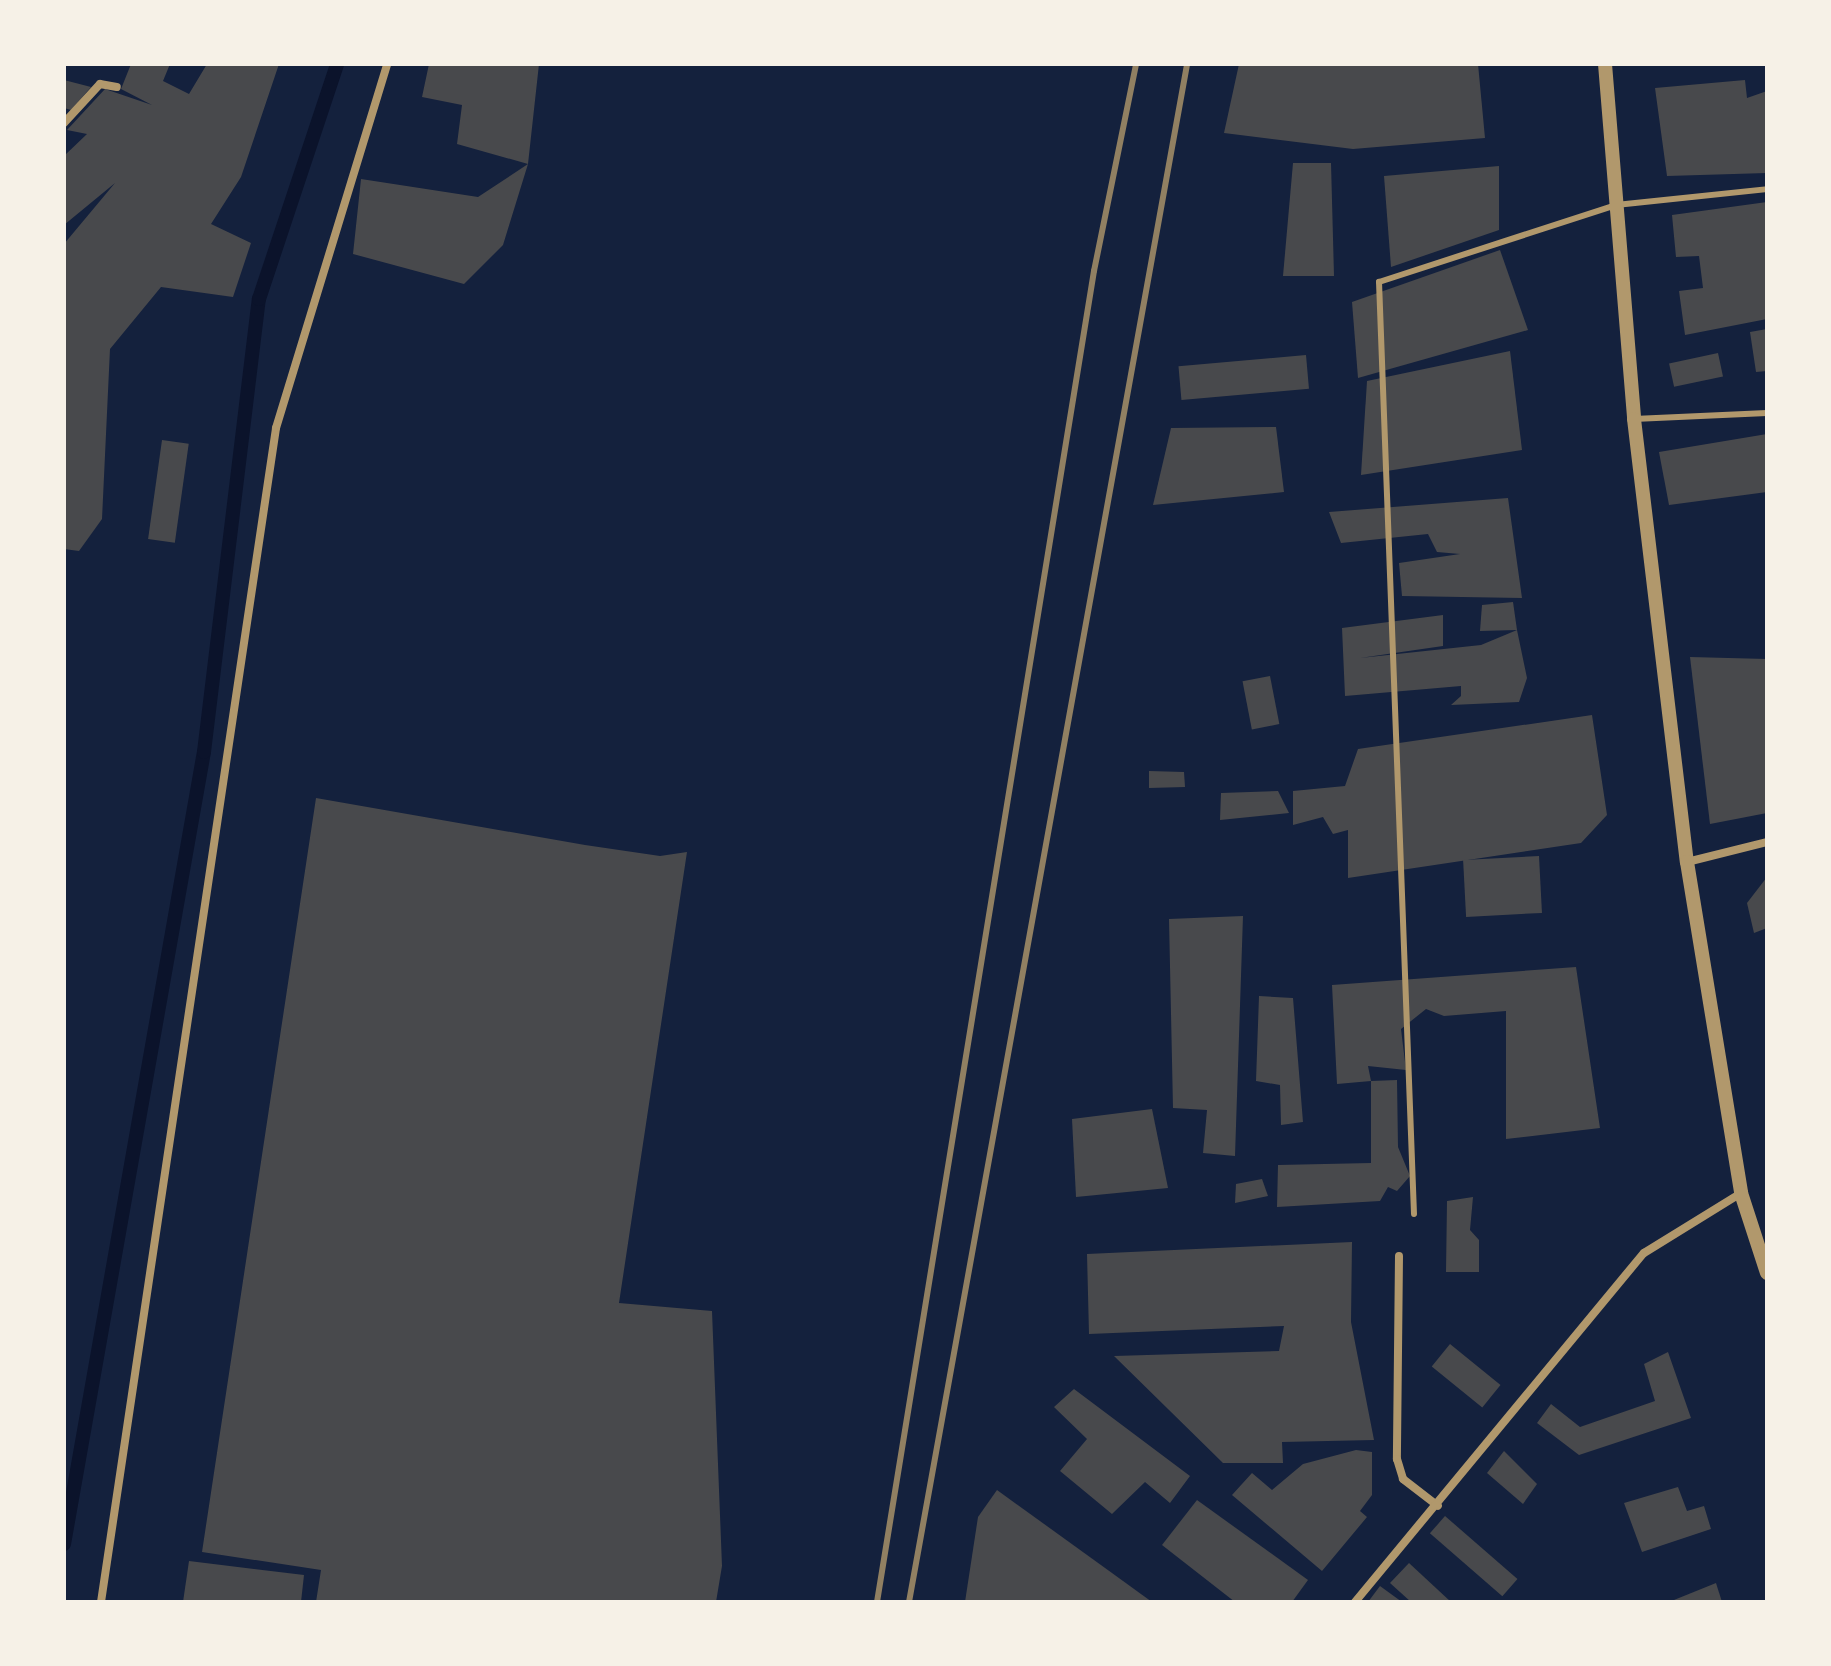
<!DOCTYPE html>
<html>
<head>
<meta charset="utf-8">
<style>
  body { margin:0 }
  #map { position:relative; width:1831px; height:1666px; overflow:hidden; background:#14213d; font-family:Signika,sans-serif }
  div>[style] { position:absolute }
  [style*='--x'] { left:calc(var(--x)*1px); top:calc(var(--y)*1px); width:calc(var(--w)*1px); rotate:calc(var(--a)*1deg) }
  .stream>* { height:14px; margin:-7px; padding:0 7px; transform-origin:7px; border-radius:7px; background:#0b132b }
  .building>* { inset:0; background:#48494c; transform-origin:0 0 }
  .service>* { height:6px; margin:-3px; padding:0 3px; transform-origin:3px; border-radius:3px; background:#b1986c }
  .minor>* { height:8px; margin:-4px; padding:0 4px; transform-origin:4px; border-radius:4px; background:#b1986c }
  .tertiary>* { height:14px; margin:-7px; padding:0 7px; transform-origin:7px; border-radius:7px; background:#b1986c }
  .rail>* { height:6px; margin:-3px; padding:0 3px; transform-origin:3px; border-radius:3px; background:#918062 }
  span { translate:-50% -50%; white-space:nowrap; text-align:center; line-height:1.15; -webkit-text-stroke:7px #f6f1e7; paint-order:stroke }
  .frame { position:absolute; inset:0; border:66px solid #f6f1e7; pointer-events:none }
</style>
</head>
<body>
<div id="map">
  <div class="stream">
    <div style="--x:64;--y:1544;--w:804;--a:-79.98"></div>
    <div style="--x:204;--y:752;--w:456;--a:-83.1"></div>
    <div style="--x:259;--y:299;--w:248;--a:-71.6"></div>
  </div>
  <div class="building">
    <div style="clip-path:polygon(131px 64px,170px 64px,163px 81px,189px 94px,207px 64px,279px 64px,241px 177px,211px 224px,251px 243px,233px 297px,161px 287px,110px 349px,102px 519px,79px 551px,64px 549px,64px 244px,115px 183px,64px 225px,64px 156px,87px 134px,67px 130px,105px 89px,152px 105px,121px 89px)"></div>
    <div style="clip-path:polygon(429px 64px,539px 64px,528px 164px,503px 245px,464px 284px,353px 254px,361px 179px,478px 197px,528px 164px,457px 144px,462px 105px,422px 97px)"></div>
    <div style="clip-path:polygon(1239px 64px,1478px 64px,1485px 138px,1353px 149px,1224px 133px)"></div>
    <div style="clip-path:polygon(64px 80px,91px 87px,71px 110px,64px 108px)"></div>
    <div style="clip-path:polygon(1745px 80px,1747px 98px,1767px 91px,1767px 173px,1667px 176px,1655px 88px)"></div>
    <div style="clip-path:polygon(1293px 163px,1331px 163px,1334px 276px,1283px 276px)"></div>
    <div style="clip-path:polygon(1499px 166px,1499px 230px,1391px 267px,1384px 176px)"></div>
    <div style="clip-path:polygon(1767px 202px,1767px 319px,1685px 335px,1679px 291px,1703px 288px,1699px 256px,1676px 257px,1672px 215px)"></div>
    <div style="clip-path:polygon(1500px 250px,1528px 330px,1358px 378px,1352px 302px)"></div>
    <div style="clip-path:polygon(1767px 329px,1767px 371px,1756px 372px,1750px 332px)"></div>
    <div style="clip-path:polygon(1510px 351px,1522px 450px,1361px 475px,1367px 381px)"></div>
    <div style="left:1718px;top:353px;width:24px;height:50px;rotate:78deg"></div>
    <div style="left:1306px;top:355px;width:34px;height:128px;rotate:85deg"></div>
    <div style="clip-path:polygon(1276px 427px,1284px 492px,1153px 505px,1171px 428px)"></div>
    <div style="clip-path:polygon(1767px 434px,1767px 492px,1669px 505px,1659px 452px)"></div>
    <div style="left:162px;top:440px;width:27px;height:100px;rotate:8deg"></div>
    <div style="clip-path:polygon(1508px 498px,1522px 598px,1402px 596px,1399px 563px,1460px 554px,1437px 552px,1428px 534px,1341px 543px,1329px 512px)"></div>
    <div style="clip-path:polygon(1513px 602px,1517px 630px,1480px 631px,1482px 605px)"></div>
    <div style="clip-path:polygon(1443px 615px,1443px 646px,1360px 658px,1481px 645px,1517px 630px,1527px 678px,1519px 702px,1451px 705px,1461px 696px,1461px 686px,1345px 696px,1342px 628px)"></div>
    <div style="clip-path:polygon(1690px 657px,1767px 659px,1767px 813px,1710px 824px)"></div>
    <div style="left:1270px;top:676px;width:49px;height:28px;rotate:79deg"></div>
    <div style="clip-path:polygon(1592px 715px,1607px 815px,1581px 843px,1348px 878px,1348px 830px,1333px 834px,1323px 817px,1293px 825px,1293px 791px,1345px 786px,1358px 749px)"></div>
    <div style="clip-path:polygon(1149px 771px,1184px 772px,1185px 787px,1149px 788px)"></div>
    <div style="clip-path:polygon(1278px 791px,1289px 813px,1220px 820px,1221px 793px)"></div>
    <div style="clip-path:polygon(316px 798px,585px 845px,660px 856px,687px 852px,619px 1303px,712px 1311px,722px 1566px,716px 1602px,316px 1602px,321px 1570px,202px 1552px)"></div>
    <div style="left:1539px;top:856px;width:57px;height:76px;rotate:87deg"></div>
    <div style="clip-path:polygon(1767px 877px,1767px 928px,1754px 933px,1747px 903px)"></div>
    <div style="clip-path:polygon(1243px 916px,1235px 1156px,1203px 1153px,1207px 1110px,1173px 1108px,1169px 919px)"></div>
    <div style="clip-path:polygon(1576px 967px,1600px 1128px,1506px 1139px,1506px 1011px,1444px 1016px,1426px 1009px,1401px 1029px,1406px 1070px,1368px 1066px,1371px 1081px,1397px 1080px,1398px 1147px,1410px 1176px,1397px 1191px,1388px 1187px,1380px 1201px,1277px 1207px,1278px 1165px,1371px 1163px,1371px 1081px,1337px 1084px,1332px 985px)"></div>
    <div style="clip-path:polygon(1259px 996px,1293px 998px,1303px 1122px,1281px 1125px,1280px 1085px,1256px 1081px)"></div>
    <div style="clip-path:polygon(1152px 1109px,1168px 1188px,1076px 1197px,1072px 1119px)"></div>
    <div style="clip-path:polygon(1262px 1179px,1268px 1196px,1235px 1203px,1236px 1184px)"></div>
    <div style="clip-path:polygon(1473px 1197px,1470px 1230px,1479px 1240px,1479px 1272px,1446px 1272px,1447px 1201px)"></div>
    <div style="clip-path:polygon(1352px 1242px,1351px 1322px,1374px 1440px,1282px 1442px,1283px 1463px,1223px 1463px,1114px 1356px,1279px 1351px,1284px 1326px,1089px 1334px,1087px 1254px)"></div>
    <div style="left:1450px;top:1344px;width:65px;height:29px;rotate:39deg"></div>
    <div style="clip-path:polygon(1668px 1352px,1691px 1418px,1579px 1455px,1537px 1423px,1551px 1404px,1580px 1427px,1655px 1401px,1644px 1364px)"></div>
    <div style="clip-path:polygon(1074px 1389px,1190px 1476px,1170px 1503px,1145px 1482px,1112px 1514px,1060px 1471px,1087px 1439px,1054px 1407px)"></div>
    <div style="clip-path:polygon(1356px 1450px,1372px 1452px,1372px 1495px,1360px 1511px,1367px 1517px,1322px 1571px,1232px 1495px,1252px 1473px,1272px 1490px,1303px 1464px)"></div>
    <div style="clip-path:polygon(1504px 1451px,1537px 1484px,1523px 1504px,1487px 1473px)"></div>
    <div style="clip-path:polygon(1678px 1487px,1687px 1511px,1704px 1506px,1711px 1529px,1642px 1552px,1624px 1503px)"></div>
    <div style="clip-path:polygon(997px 1490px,1112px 1573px,1152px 1602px,965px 1602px,978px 1517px)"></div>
    <div style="clip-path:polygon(1197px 1500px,1308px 1580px,1292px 1602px,1235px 1602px,1162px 1545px)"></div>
    <div style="left:1445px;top:1516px;width:96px;height:23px;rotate:41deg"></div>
    <div style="clip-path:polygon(189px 1561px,304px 1575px,301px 1602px,183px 1602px)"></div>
    <div style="clip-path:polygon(1409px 1563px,1451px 1602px,1411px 1602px,1390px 1583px)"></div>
    <div style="clip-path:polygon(1716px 1583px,1722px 1602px,1669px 1602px)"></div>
    <div style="clip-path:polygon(1380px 1586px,1402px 1602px,1368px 1602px)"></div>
  </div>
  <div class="service">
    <div style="--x:1634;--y:419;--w:133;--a:-2.6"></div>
    <div style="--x:1414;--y:1214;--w:933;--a:-92.15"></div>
    <div style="--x:1379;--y:282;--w:249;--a:-18"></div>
    <div style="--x:1616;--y:205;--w:152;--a:-6"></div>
  </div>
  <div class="minor">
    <div style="--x:64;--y:123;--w:53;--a:-47.3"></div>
    <div style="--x:100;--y:84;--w:17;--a:10"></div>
    <div style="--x:1687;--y:862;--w:82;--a:-14"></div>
    <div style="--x:1399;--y:1256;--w:203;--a:90.6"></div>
    <div style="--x:1397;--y:1459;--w:21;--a:73"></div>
    <div style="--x:1403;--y:1479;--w:44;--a:37.6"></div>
    <div style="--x:101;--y:1602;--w:1187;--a:-81.52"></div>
    <div style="--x:276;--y:428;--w:381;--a:-73"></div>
    <div style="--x:1355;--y:1602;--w:453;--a:-50.4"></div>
    <div style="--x:1644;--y:1253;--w:114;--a:-31.7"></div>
  </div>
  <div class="tertiary">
    <div style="--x:1605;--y:64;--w:356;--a:85.3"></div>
    <div style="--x:1634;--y:419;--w:446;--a:83.2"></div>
    <div style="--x:1687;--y:862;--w:335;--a:80.7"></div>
    <div style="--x:1741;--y:1193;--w:84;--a:72"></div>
  </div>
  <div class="rail">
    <div style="--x:877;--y:1602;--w:1349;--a:-80.74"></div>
    <div style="--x:1094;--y:271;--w:211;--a:-78.5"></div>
    <div style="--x:909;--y:1602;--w:1563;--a:-79.75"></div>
  </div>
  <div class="frame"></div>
</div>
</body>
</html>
